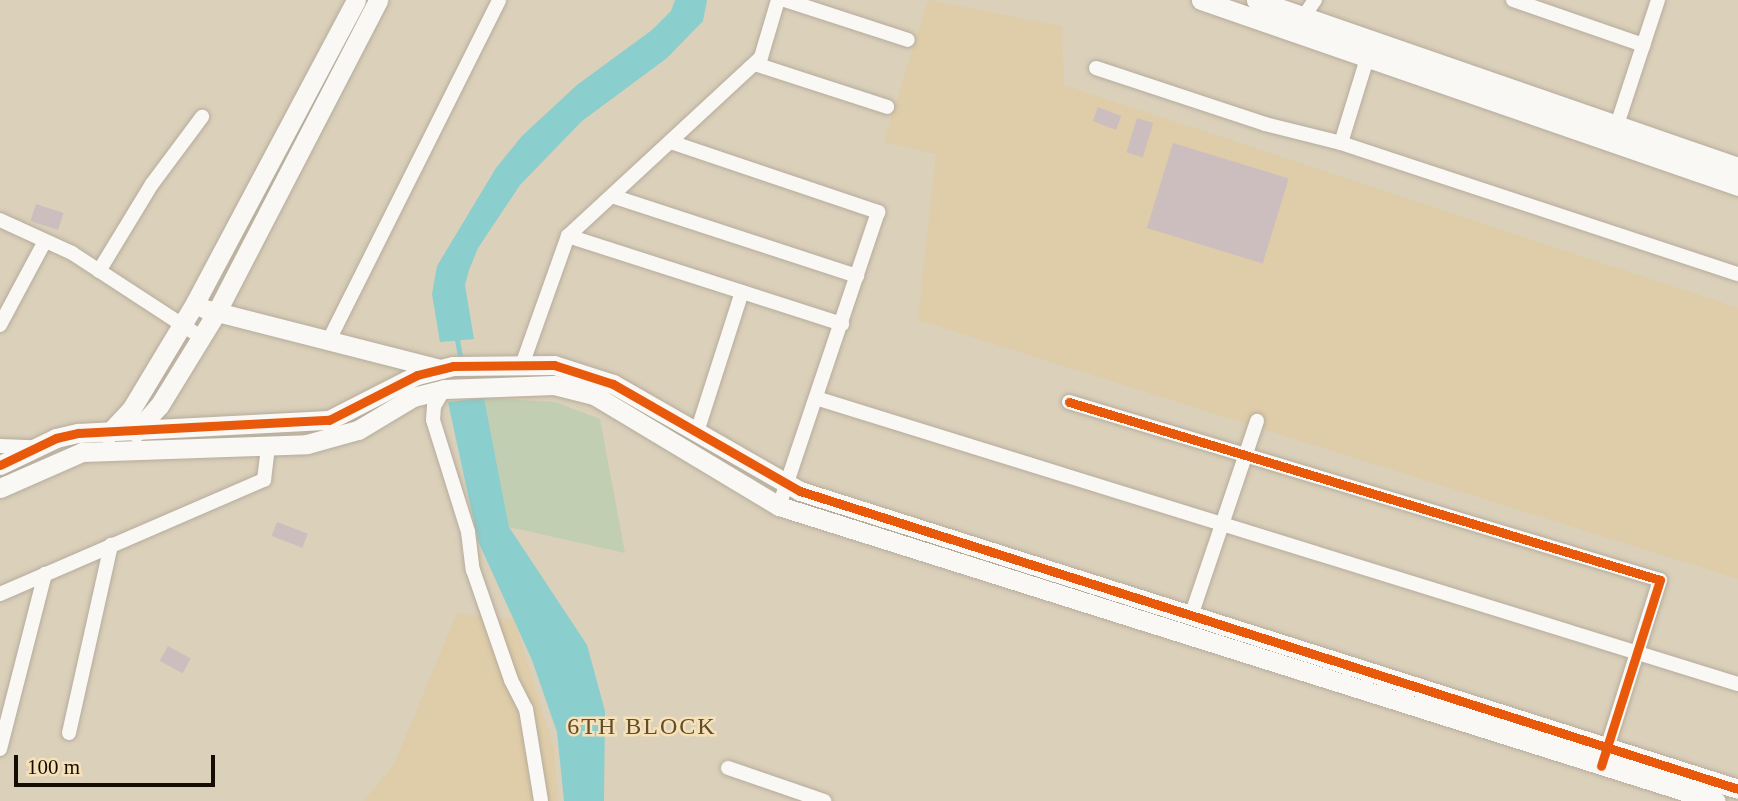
<!DOCTYPE html>
<html>
<head>
<meta charset="utf-8">
<style>
  body { margin:0 }
  #map { position:relative; width:1738px; height:801px; overflow:hidden; background:#dbd0ba; font-family:Georgia,serif }
  div>[style] { position:absolute }
  [style*='--x'] { left:calc(var(--x)*1px); top:calc(var(--y)*1px); width:calc(var(--w)*1px); rotate:calc(var(--a)*1deg) }
  .built>* { inset:0; background:#dfcca8 }
  .green>* { inset:0; background:#c2ceb1 }
  .water>* { inset:0; background:#8acecd }
  .stream>* { height:4.5px; margin:-2.25px; padding:0 2.25px; transform-origin:2.25px; border-radius:2.25px; background:#8acecd }
  .building>* { inset:0; background:#ccbebe; transform-origin:0 0 }
  .roads { filter:drop-shadow(0 0 2px #b5ac9c) drop-shadow(0 0 2px #b5ac9c) }
  .street>* { height:14px; margin:-7px; padding:0 7px; transform-origin:7px; border-radius:7px; background:#faf8f5 }
  .secondary>* { height:19px; margin:-9.5px; padding:0 9.5px; transform-origin:9.5px; border-radius:9.5px; background:#faf8f5 }
  .cycleway>* { height:9px; margin:-4.5px; padding:0 4.5px; transform-origin:4.5px; border-radius:4.5px; background:#e8590c }
  span { translate:-50% -50%; white-space:nowrap; text-align:center; line-height:1.15; -webkit-text-stroke:5px #f7e1b8; paint-order:stroke }
  .quarter-label { font-size:24px; color:#604d29; letter-spacing:2px }
  .scale { position:absolute; left:14px; top:755px; width:201px; height:32px; box-sizing:border-box; border:4px solid #150d02; border-top:0; padding-left:9px; font-size:21px; line-height:24px; white-space:nowrap; color:#150d02; -webkit-text-stroke:5px #f7e1b8; paint-order:stroke }
</style>
</head>
<body>
<div id="map">
  <div class="built">
    <div style="clip-path:polygon(928px 0,1062px 26px,1064px 85px,1738px 308px,1738px 579px,918px 320px,936px 154px,884px 142px)"></div>
    <div style="clip-path:polygon(457px 613px,514px 620px,554px 749px,558px 801px,364px 801px,394px 764px)"></div>
  </div>
  <div class="green">
    <div style="clip-path:polygon(484px 398px,555px 402px,600px 419px,625px 553px,509px 527px)"></div>
  </div>
  <div class="water">
    <div style="clip-path:polygon(675px 0,707px 0,703px 21px,667px 58px,582px 121px,520px 185px,478px 248px,469px 270px,465px 285px,474px 339px,440px 342px,432px 294px,437px 266px,496px 168px,522px 136px,577px 85px,652px 30px,671px 11px)"></div>
    <div style="clip-path:polygon(484px 398px,509px 527px,587px 645px,605px 711px,604px 801px,564px 801px,557px 732px,532px 660px,478px 541px,448px 402px)"></div>
  </div>
  <div class="stream">
    <div style="--x:457;--y:337;--w:23;--a:80"></div>
  </div>
  <div class="building">
    <div style="left:1098px;top:107px;width:25px;height:15px;rotate:21deg"></div>
    <div style="left:1137px;top:118px;width:17px;height:36px;rotate:17deg"></div>
    <div style="left:1173px;top:143px;width:121px;height:89px;rotate:17deg"></div>
    <div style="left:36px;top:204px;width:29px;height:18px;rotate:18deg"></div>
    <div style="left:277px;top:522px;width:33px;height:15px;rotate:21deg"></div>
    <div style="left:168px;top:646px;width:26px;height:17px;rotate:29deg"></div>
  </div>
  <div class="roads">
    <div class="street">
      <div style="--x:785;--y:0;--w:129;--a:18"></div>
      <div style="--x:1513;--y:0;--w:138;--a:19.1"></div>
      <div style="--x:1300;--y:22;--w:27;--a:-56"></div>
      <div style="--x:755;--y:64;--w:139;--a:18"></div>
      <div style="--x:1096;--y:68;--w:178;--a:18.3"></div>
      <div style="--x:1265;--y:124;--w:78;--a:14"></div>
      <div style="--x:1341;--y:143;--w:418;--a:18.3"></div>
      <div style="--x:1614;--y:134;--w:141;--a:-71.8"></div>
      <div style="--x:671;--y:142;--w:219;--a:18.7"></div>
      <div style="--x:878;--y:212;--w:310;--a:108.6"></div>
      <div style="--x:1341;--y:143;--w:98;--a:-72.9"></div>
      <div style="--x:612;--y:196;--w:258;--a:18.1"></div>
      <div style="--x:0;--y:220;--w:79;--a:24.6"></div>
      <div style="--x:72;--y:253;--w:154;--a:33.1"></div>
      <div style="--x:568;--y:236;--w:288;--a:17.8"></div>
      <div style="--x:99;--y:271;--w:102;--a:-58.7"></div>
      <div style="--x:152;--y:184;--w:84;--a:-53.3"></div>
      <div style="--x:0;--y:325;--w:95;--a:-61.8"></div>
      <div style="--x:328;--y:342;--w:382;--a:-63.4"></div>
      <div style="--x:522;--y:365;--w:137;--a:-70.4"></div>
      <div style="--x:568;--y:236;--w:263;--a:-42.8"></div>
      <div style="--x:761;--y:57;--w:59;--a:-73.4"></div>
      <div style="--x:444;--y:389;--w:20;--a:120"></div>
      <div style="--x:434;--y:406;--w:14;--a:94"></div>
      <div style="--x:433;--y:420;--w:117;--a:72.6"></div>
      <div style="--x:468;--y:532;--w:38;--a:83"></div>
      <div style="--x:473;--y:570;--w:116;--a:70.9"></div>
      <div style="--x:511;--y:680;--w:33;--a:63"></div>
      <div style="--x:526;--y:709;--w:93;--a:80.7"></div>
      <div style="--x:819;--y:399;--w:962;--a:17.23"></div>
      <div style="--x:1069;--y:402;--w:617;--a:16.76"></div>
      <div style="--x:1660;--y:580;--w:182;--a:107.5"></div>
      <div style="--x:697;--y:432;--w:147;--a:-72.2"></div>
      <div style="--x:0;--y:446;--w:33;--a:2"></div>
      <div style="--x:0;--y:594;--w:288;--a:-23.4"></div>
      <div style="--x:264;--y:480;--w:35;--a:-83"></div>
      <div style="--x:1191;--y:616;--w:206;--a:-71.3"></div>
      <div style="--x:69;--y:733;--w:193;--a:-77.4"></div>
      <div style="--x:0;--y:749;--w:181;--a:-75.6"></div>
      <div style="--x:728;--y:768;--w:102;--a:19"></div>
    </div>
    <div class="secondary">
      <div style="--x:1201;--y:0;--w:568;--a:19.1"></div>
      <div style="--x:1256;--y:0;--w:510;--a:19.11"></div>
      <div style="--x:205;--y:309;--w:243;--a:14.3"></div>
      <div style="--x:136;--y:432;--w:35;--a:-49"></div>
      <div style="--x:159;--y:406;--w:107;--a:-58.4"></div>
      <div style="--x:215;--y:315;--w:355;--a:-62.6"></div>
      <div style="--x:108;--y:434;--w:35;--a:-47"></div>
      <div style="--x:132;--y:408;--w:122;--a:-59"></div>
      <div style="--x:195;--y:303;--w:343;--a:-62"></div>
      <div style="--x:0;--y:465;--w:62;--a:-25.7"></div>
      <div style="--x:56;--y:438;--w:23;--a:-13"></div>
      <div style="--x:78;--y:433;--w:251;--a:-3"></div>
      <div style="--x:329;--y:420;--w:99;--a:-27.1"></div>
      <div style="--x:417;--y:375;--w:37;--a:-14"></div>
      <div style="--x:453;--y:366;--w:101;--a:-0.6"></div>
      <div style="--x:554;--y:365;--w:62;--a:17.9"></div>
      <div style="--x:613;--y:384;--w:215;--a:29.8"></div>
      <div style="--x:800;--y:491;--w:984;--a:17.62"></div>
      <div style="--x:0;--y:488;--w:90;--a:-23.7"></div>
      <div style="--x:82;--y:452;--w:225;--a:-2"></div>
      <div style="--x:307;--y:444;--w:53;--a:-15.4"></div>
      <div style="--x:358;--y:430;--w:64;--a:-31"></div>
      <div style="--x:413;--y:397;--w:32;--a:-14"></div>
      <div style="--x:444;--y:389;--w:110;--a:-2.1"></div>
      <div style="--x:554;--y:385;--w:41;--a:14"></div>
      <div style="--x:594;--y:395;--w:216;--a:31"></div>
      <div style="--x:779;--y:506;--w:982;--a:17.48"></div>
    </div>
  </div>
  <div class="cycleway">
    <div style="--x:1069;--y:402;--w:617;--a:16.76"></div>
    <div style="--x:1660;--y:580;--w:195;--a:107.6"></div>
    <div style="--x:0;--y:465;--w:62;--a:-25.7"></div>
    <div style="--x:56;--y:438;--w:23;--a:-13"></div>
    <div style="--x:78;--y:433;--w:251;--a:-3"></div>
    <div style="--x:329;--y:420;--w:99;--a:-27.1"></div>
    <div style="--x:417;--y:375;--w:37;--a:-14"></div>
    <div style="--x:453;--y:366;--w:101;--a:-0.6"></div>
    <div style="--x:554;--y:365;--w:62;--a:17.9"></div>
    <div style="--x:613;--y:384;--w:215;--a:29.8"></div>
    <div style="--x:800;--y:491;--w:984;--a:17.62"></div>
  </div>
  <div class="quarter-label">
    <span style="left:642px;top:727px">6TH BLOCK</span>
  </div>
  <div class="scale">100 m</div>
</div>
</body>
</html>
